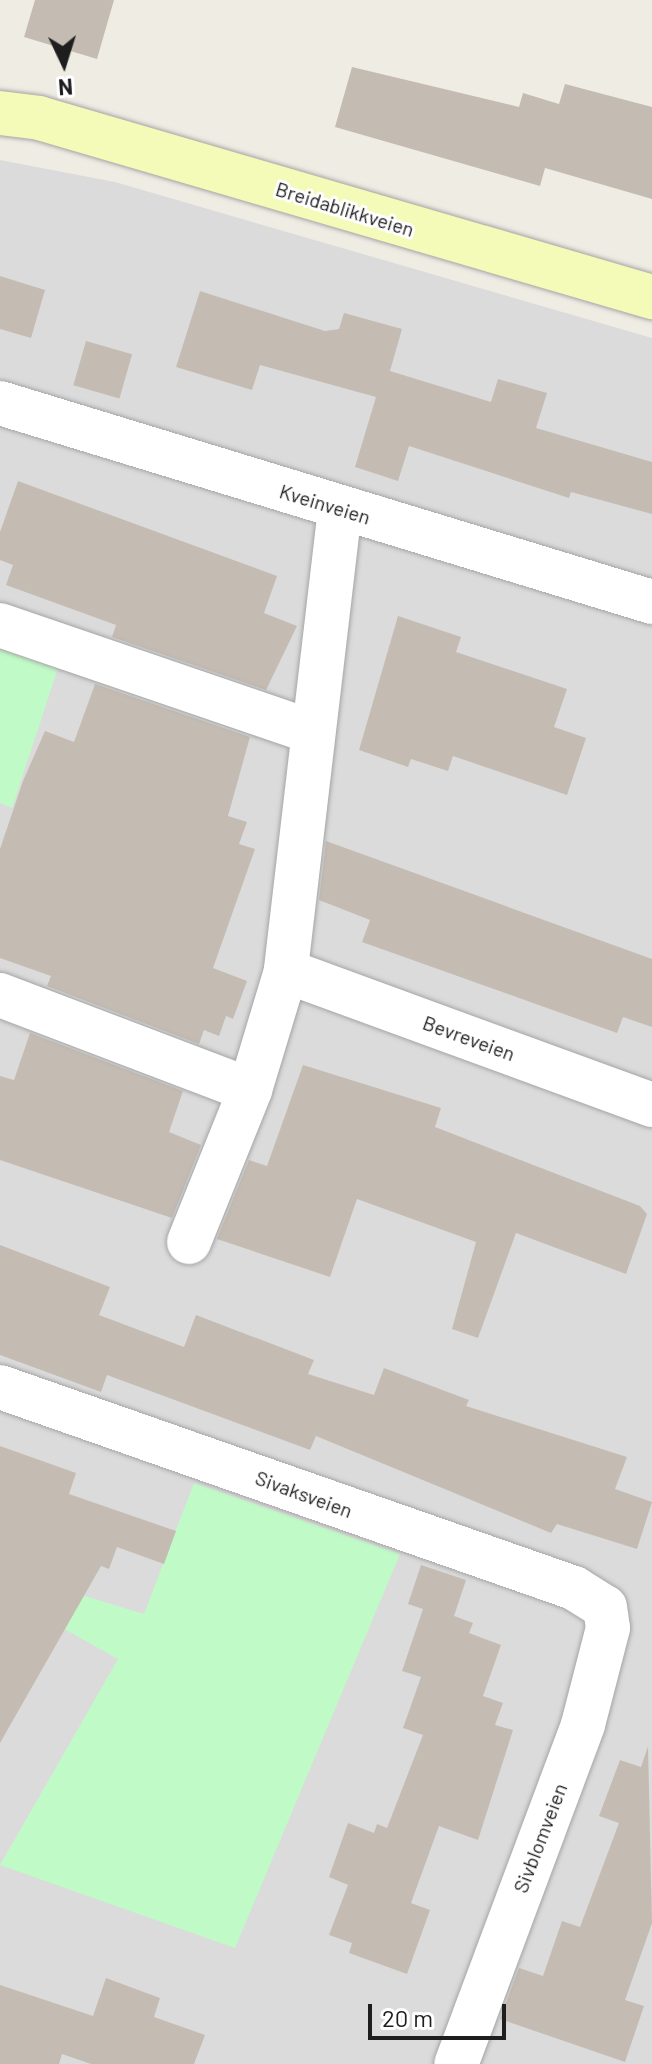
<!DOCTYPE html>
<html>
<head>
<meta charset="utf-8">
<style>
  body { margin:0 }
  #map { position:relative; width:652px; height:2064px; overflow:hidden; background:#efece4; font-family:Barlow,sans-serif }
  div>[style] { position:absolute }
  [style*='--x'] { left:calc(var(--x)*1px); top:calc(var(--y)*1px); width:calc(var(--w)*1px); rotate:calc(var(--a)*1deg) }
  .residential>* { inset:0; background:#dcdbdb }
  .park>* { inset:0; background:#c0fac7 }
  .building>* { inset:0; background:#c4bcb3; transform-origin:0 0 }
  .roads { filter:drop-shadow(0 0 2px #a5a5a5) drop-shadow(0 0 2px #a5a5a5) }
  .minor>* { height:44px; margin:-22px; padding:0 22px; transform-origin:22px; border-radius:22px; background:#fff }
  .secondary>* { height:44px; margin:-22px; padding:0 22px; transform-origin:22px; border-radius:22px; background:#f4fab7 }
  span { translate:-50% -50%; white-space:nowrap; text-align:center; line-height:1.15; -webkit-text-stroke:6px #fff; paint-order:stroke }
  .street-label { font-size:20px; color:#1e1e1e }
  .north { position:absolute; left:24px; top:24px; width:80px; height:80px; -webkit-text-stroke:6px #fff; paint-order:stroke; rotate:176deg; font-size:22px; font-weight:700; line-height:32px; text-align:center; color:#1e1e1e }
  .north::after { content:''; display:block; margin:auto; width:28px; height:36px; background:#1e1e1e; clip-path:polygon(50% 0,100% 100%,50% 72%,0 100%) }
  .scale { position:absolute; left:368px; top:2004px; width:138px; height:36px; box-sizing:border-box; border:4px solid #1e1e1e; border-top:0; padding-left:10px; font-size:24px; line-height:28px; white-space:nowrap; color:#1e1e1e; -webkit-text-stroke:6px #fff; paint-order:stroke }
</style>
</head>
<body>
<div id="map">
  <div class="residential">
    <div style="clip-path:polygon(0 160px,115px 182px,652px 338px,652px 2064px,0 2064px)"></div>
  </div>
  <div class="park">
    <div style="clip-path:polygon(0 638px,61px 659px,12px 808px,0 803px)"></div>
    <div style="clip-path:polygon(194px 1483px,400px 1554px,235px 1948px,0 1865px,118px 1659px,25px 1607px,35px 1581px,144px 1614px)"></div>
  </div>
  <div class="building">
    <div style="clip-path:polygon(35px 0,114px 0,97px 59px,24px 37px)"></div>
    <div style="clip-path:polygon(352px 67px,519px 107px,523px 93px,559px 104px,565px 84px,652px 107px,652px 199px,545px 168px,540px 186px,335px 127px)"></div>
    <div style="clip-path:polygon(0 276px,45px 290px,31px 338px,0 329px)"></div>
    <div style="clip-path:polygon(200px 291px,325px 331px,339px 329px,344px 313px,402px 329px,390px 371px,491px 402px,498px 379px,547px 393px,536px 428px,652px 462px,652px 514px,571px 492px,569px 498px,409px 446px,398px 481px,355px 467px,376px 397px,260px 365px,252px 390px,176px 367px)"></div>
    <div style="left:86px;top:341px;width:48px;height:46px;rotate:16deg"></div>
    <div style="clip-path:polygon(18px 481px,277px 576px,264px 613px,297px 626px,266px 690px,112px 637px,116px 625px,6px 585px,13px 565px,0 560px,0 532px)"></div>
    <div style="clip-path:polygon(398px 616px,461px 637px,456px 652px,567px 689px,554px 727px,586px 738px,567px 795px,453px 756px,448px 771px,411px 759px,408px 767px,359px 750px)"></div>
    <div style="clip-path:polygon(95px 684px,250px 737px,228px 816px,247px 822px,239px 844px,255px 849px,213px 968px,247px 981px,233px 1019px,226px 1016px,219px 1036px,204px 1030px,199px 1044px,47px 986px,51px 976px,0 958px,0 849px,23px 781px,45px 731px,74px 742px)"></div>
    <div style="clip-path:polygon(326px 841px,652px 959px,652px 1027px,623px 1017px,617px 1033px,362px 942px,370px 920px,319px 900px)"></div>
    <div style="clip-path:polygon(30px 1033px,183px 1091px,169px 1132px,201px 1145px,172px 1218px,0 1160px,0 1076px,14px 1080px)"></div>
    <div style="clip-path:polygon(303px 1065px,441px 1108px,435px 1127px,640px 1206px,647px 1214px,626px 1274px,516px 1233px,478px 1338px,452px 1329px,476px 1242px,357px 1199px,330px 1277px,217px 1239px,249px 1160px,267px 1166px)"></div>
    <div style="clip-path:polygon(0 1245px,110px 1287px,99px 1315px,184px 1347px,196px 1315px,314px 1360px,308px 1374px,374px 1395px,384px 1368px,469px 1400px,466px 1406px,627px 1457px,615px 1489px,652px 1502px,637px 1549px,557px 1524px,551px 1533px,316px 1436px,310px 1450px,107px 1375px,101px 1392px,0 1355px)"></div>
    <div style="clip-path:polygon(0 1446px,76px 1473px,69px 1494px,176px 1531px,164px 1564px,117px 1547px,109px 1569px,101px 1566px,0 1743px)"></div>
    <div style="clip-path:polygon(421px 1565px,466px 1580px,454px 1616px,473px 1623px,469px 1633px,501px 1645px,483px 1696px,503px 1703px,495px 1725px,513px 1730px,478px 1840px,439px 1826px,411px 1903px,430px 1910px,407px 1974px,349px 1953px,352px 1943px,329px 1935px,348px 1885px,329px 1877px,348px 1823px,374px 1833px,377px 1824px,387px 1828px,423px 1735px,403px 1728px,421px 1677px,402px 1671px,423px 1609px,408px 1604px)"></div>
    <div style="clip-path:polygon(648px 1746px,652px 1923px,625px 2000px,644px 2006px,625px 2062px,500px 2019px,519px 1968px,543px 1976px,562px 1921px,580px 1927px,619px 1823px,599px 1816px,620px 1760px,641px 1767px)"></div>
    <div style="clip-path:polygon(106px 1978px,160px 1998px,154px 2017px,205px 2035px,194px 2064px,91px 2064px,62px 2054px,59px 2064px,0 2064px,0 1985px,93px 2016px)"></div>
  </div>
  <div class="roads">
    <div class="minor">
      <div style="--x:0;--y:403;--w:682;--a:16.97"></div>
      <div style="--x:340;--y:509;--w:465;--a:96.7"></div>
      <div style="--x:286;--y:971;--w:390;--a:20.1"></div>
      <div style="--x:0;--y:625;--w:330;--a:18.9"></div>
      <div style="--x:0;--y:995;--w:267;--a:20.8"></div>
      <div style="--x:250;--y:1090;--w:124;--a:-73.2"></div>
      <div style="--x:189;--y:1242;--w:164;--a:-68.1"></div>
      <div style="--x:0;--y:1387;--w:608;--a:19.3"></div>
      <div style="--x:574;--y:1588;--w:36;--a:32"></div>
      <div style="--x:605;--y:1607;--w:21;--a:82"></div>
      <div style="--x:608;--y:1628;--w:100;--a:104.5"></div>
      <div style="--x:583;--y:1725;--w:362;--a:110.5"></div>
    </div>
    <div class="secondary">
      <div style="--x:0;--y:113;--w:39;--a:7"></div>
      <div style="--x:39;--y:118;--w:639;--a:16.28"></div>
    </div>
  </div>
  <div class="street-label">
    <span style="left:345px;top:209px;rotate:17deg">Breidablikkveien</span>
    <span style="left:325px;top:504px;rotate:17deg">Kveinveien</span>
    <span style="left:469px;top:1038px;rotate:20deg">Bevreveien</span>
    <span style="left:304px;top:1494px;rotate:20deg">Sivaksveien</span>
    <span style="left:540px;top:1838px;rotate:-69deg">Sivblomveien</span>
  </div>
  <div class="north">N</div>
  <div class="scale">20 m</div>
</div>
</body>
</html>
